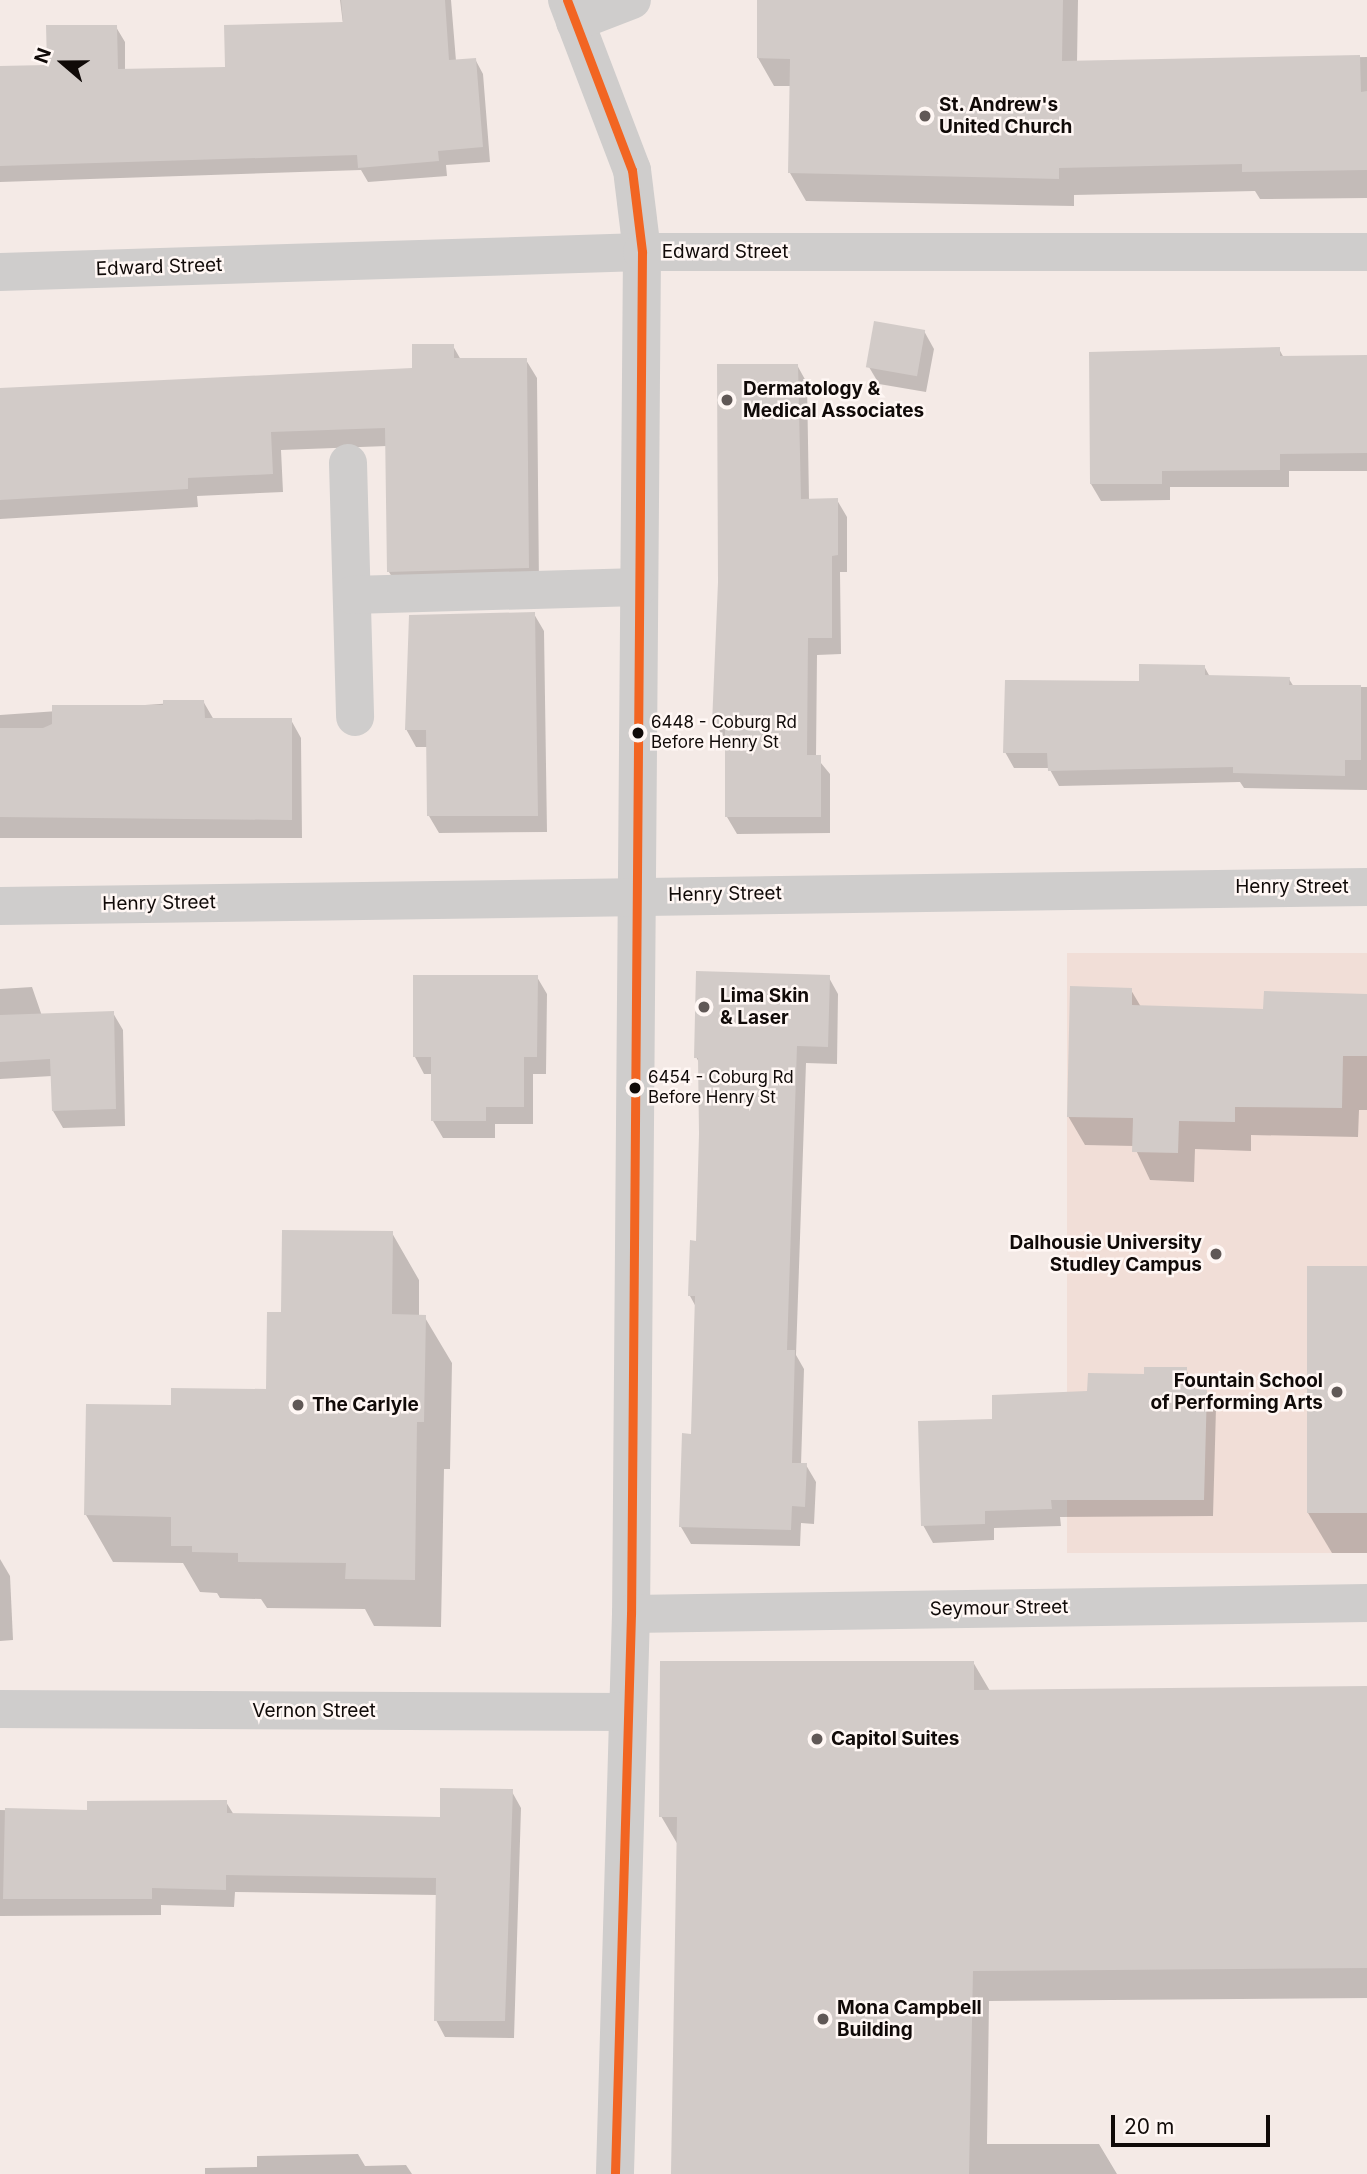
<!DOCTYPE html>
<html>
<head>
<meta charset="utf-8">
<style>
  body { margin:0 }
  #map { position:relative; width:1367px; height:2174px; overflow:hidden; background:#f4eae6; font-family:Inter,sans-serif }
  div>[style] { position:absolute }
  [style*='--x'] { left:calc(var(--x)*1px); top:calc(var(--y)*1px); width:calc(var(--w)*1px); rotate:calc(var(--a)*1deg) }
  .built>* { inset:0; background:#f1ded7; transform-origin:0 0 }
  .shadow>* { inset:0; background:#0003 }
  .building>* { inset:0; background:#d2cbc8; transform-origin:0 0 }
  .minor>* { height:38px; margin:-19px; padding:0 19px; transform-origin:19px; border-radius:19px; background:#cfcdcc }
  .bus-1>* { height:9px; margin:-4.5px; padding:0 4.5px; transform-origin:4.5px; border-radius:4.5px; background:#f26522 }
  .dots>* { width:19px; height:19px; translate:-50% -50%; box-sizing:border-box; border:4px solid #fff7f4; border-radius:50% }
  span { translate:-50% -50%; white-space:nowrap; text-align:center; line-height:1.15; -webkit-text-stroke:5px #fff7f4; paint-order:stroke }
  .bus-label { font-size:17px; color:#100a08 }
  .left { translate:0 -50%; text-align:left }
  .poi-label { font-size:19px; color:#100a08; font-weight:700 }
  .right { translate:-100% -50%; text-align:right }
  .street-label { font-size:19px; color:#100a08 }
  .north { position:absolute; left:28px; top:28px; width:70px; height:70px; -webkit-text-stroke:5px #fff7f4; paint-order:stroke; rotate:290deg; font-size:19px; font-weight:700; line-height:28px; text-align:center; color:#100a08 }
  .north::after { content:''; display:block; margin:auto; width:24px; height:32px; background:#100a08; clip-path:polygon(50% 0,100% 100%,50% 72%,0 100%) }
  .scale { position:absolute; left:1111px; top:2115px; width:159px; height:32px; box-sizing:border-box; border:4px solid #100a08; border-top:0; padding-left:9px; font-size:21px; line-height:24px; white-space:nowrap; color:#100a08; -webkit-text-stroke:5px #fff7f4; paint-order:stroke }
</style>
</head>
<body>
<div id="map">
  <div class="built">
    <div style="left:1367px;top:953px;width:600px;height:300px;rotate:90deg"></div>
  </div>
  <div class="shadow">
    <div style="clip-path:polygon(340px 0,451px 0,456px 61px,475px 59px,483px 74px,490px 162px,446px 165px,447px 176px,368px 182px,361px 170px,0 182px,0 68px,49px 67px,116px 27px,125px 42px,125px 70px,227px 69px,343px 24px)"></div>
    <div style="clip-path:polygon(757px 0,1078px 0,1077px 63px,1367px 57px,1367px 198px,1260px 199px,1255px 191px,1074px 195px,1074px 206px,806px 201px,790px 173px,792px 86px,774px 86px,758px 58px)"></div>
    <div style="clip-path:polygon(924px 331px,934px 349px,926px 392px,879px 384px,869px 367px)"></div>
    <div style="clip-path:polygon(453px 346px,461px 360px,526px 360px,537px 378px,539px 586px,400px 590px,389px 572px,387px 446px,281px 450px,283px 492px,197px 496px,198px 507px,0 519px,0 390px,414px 370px)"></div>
    <div style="clip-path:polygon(1279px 349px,1284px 358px,1367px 356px,1367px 471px,1289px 471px,1289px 487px,1170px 487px,1170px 500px,1101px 501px,1091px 484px,1091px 354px)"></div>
    <div style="clip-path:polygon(797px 365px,807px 383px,809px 500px,837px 500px,847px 517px,847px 572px,840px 572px,841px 654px,817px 655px,816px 757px,830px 774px,830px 833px,737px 834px,727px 817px,726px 740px,714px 723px)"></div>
    <div style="clip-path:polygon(534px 614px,544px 631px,547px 832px,439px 833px,429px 816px,428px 747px,416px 747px,406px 729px)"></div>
    <div style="clip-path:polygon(1204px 666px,1210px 677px,1289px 679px,1294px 687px,1367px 687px,1367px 790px,1244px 788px,1240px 782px,1059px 786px,1049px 768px,1014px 768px,1005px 752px,1141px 682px)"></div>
    <div style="clip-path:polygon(203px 701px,214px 720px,291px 720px,301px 738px,302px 838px,0 838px,0 715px)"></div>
    <div style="clip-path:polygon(828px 976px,838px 994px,837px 1064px,806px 1063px,796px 1355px,804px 1369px,801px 1465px,806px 1465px,816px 1482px,814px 1524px,801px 1523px,800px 1546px,691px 1544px,681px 1527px,693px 1436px,696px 1307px,690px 1296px,698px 1242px,701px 1134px,700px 1064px,696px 1057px)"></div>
    <div style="clip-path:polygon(537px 977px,547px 994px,546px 1074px,533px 1074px,533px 1124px,495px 1124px,495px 1138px,443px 1138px,433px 1121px,433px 1074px,424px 1074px,415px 1057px)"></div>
    <div style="clip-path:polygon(32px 987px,42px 1016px,113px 1013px,123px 1030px,125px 1126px,63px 1128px,53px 1111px,52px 1076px,0 1079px,0 989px)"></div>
    <div style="clip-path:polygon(1131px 990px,1141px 1007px,1265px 1010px,1367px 995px,1367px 1110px,1359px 1110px,1358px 1137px,1251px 1135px,1251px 1151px,1195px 1149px,1194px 1182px,1150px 1180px,1134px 1146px,1085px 1145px,1068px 1116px)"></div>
    <div style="clip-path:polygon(392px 1233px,419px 1280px,419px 1316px,424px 1316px,452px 1363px,450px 1469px,444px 1469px,441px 1627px,374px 1626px,365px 1609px,267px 1608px,261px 1599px,220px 1598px,217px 1593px,200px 1592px,183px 1563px,113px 1562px,86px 1515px,173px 1407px,267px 1391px,283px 1314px)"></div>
    <div style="clip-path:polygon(1367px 1268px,1367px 1553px,1332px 1553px,1308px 1513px)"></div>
    <div style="clip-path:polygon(1186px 1369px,1196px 1391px,1206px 1391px,1216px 1408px,1213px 1516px,1060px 1517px,1061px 1526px,994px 1528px,994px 1540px,933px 1543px,923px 1525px,994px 1420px,1145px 1376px)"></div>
    <div style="clip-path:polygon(0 1559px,10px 1576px,13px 1640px,0 1641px)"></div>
    <div style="clip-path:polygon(973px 1662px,990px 1691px,1367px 1688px,1367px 1998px,989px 2001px,987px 2144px,1099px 2144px,1117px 2174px,672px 2174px,678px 1845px,661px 1816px)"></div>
    <div style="clip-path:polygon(511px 1790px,521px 1808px,514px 2038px,445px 2037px,436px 2020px,437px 1895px,235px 1892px,234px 1907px,161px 1905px,161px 1915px,0 1916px,0 1810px,88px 1812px,226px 1802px,234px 1815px,442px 1819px)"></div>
    <div style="clip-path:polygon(358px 2154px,365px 2166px,406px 2165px,412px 2174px,205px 2174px,205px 2168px,257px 2167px,257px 2156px)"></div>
  </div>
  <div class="building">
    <div style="clip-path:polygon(341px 0,445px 0,449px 60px,476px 58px,483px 147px,438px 151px,439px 161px,358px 168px,357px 155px,0 166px,0 66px,47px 65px,46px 25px,117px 25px,118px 69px,225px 67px,224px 25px,343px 22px)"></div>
    <div style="clip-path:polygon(757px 0,1063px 0,1062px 61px,1360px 55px,1361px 92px,1367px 91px,1367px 170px,1242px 172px,1242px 164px,1059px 168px,1059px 179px,788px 173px,790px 59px,757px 58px)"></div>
    <div style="left:874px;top:321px;width:52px;height:47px;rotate:10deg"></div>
    <div style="clip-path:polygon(412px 344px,454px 344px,454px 358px,527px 358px,529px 568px,387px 572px,385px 428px,271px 432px,273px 474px,188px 478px,188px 489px,0 500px,0 388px,412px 368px)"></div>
    <div style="clip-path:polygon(1280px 347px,1280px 356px,1367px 355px,1367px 453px,1280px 454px,1280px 470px,1162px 471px,1162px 484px,1090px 484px,1089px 352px)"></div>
    <div style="clip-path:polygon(717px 364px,798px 364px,801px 499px,838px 498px,838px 555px,832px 556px,832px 638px,808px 638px,807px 755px,821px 755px,821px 817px,725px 817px,725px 724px,712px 724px,718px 582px)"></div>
    <div style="clip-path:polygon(535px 612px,538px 816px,427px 816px,426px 730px,405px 730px,409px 615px)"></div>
    <div style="clip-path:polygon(1139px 664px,1205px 665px,1205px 675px,1290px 677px,1289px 685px,1361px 685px,1361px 760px,1345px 760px,1345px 776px,1233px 773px,1233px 767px,1048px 771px,1047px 753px,1003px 753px,1005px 680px,1139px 681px)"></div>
    <div style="clip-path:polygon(163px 700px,204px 700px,205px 718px,292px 718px,292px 820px,0 817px,0 728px,43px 728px,52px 724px,52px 705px,163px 705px)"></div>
    <div style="clip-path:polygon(696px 971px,830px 975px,828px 1047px,797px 1046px,787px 1350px,795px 1350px,792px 1463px,807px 1463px,805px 1507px,792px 1506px,791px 1530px,679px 1527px,682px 1433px,691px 1434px,695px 1296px,688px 1296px,690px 1240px,696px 1241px,699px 1134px,698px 1058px,694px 1058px)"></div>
    <div style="clip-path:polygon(413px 975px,538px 975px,537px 1057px,524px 1057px,524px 1107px,486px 1107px,486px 1121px,431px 1121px,431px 1057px,413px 1057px)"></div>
    <div style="clip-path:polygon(1070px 986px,1132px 988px,1132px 1005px,1263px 1009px,1264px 991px,1367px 994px,1367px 1056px,1343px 1056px,1342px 1108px,1235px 1107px,1235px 1122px,1179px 1121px,1178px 1153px,1132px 1152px,1133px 1118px,1067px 1117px)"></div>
    <div style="clip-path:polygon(114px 1011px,116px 1109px,52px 1111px,50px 1059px,0 1062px,0 1015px)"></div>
    <div style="clip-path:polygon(282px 1230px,393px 1231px,392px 1314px,426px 1315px,424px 1422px,417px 1422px,415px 1580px,345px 1579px,346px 1563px,238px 1562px,238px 1553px,192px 1552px,192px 1546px,171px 1546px,171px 1517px,84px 1515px,86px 1404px,171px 1405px,171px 1388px,266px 1389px,267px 1312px,281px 1312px)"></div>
    <div style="left:1307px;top:1266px;width:60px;height:247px"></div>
    <div style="clip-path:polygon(1144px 1367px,1187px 1367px,1187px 1389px,1207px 1389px,1204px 1500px,1051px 1500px,1052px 1509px,985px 1511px,985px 1524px,921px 1526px,918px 1421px,992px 1419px,992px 1395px,1087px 1391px,1088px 1373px,1144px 1374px)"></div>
    <div style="clip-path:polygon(660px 1661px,974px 1661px,974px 1690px,1367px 1686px,1367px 1968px,973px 1971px,969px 2174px,671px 2174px,677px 1817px,659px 1817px)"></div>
    <div style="clip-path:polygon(440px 1788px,513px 1789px,505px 2021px,434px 2021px,436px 1878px,226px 1875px,226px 1890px,152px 1888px,152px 1899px,3px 1899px,5px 1808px,87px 1810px,87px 1801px,227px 1800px,227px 1813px,440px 1817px)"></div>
  </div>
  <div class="minor">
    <div style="--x:567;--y:0;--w:182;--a:69.1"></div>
    <div style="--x:632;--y:170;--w:83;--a:83"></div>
    <div style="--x:642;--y:252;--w:1362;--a:90.46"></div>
    <div style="--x:631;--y:1614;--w:560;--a:91.64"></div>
    <div style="--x:575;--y:22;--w:61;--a:-21.1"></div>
    <div style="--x:0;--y:272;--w:642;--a:-1.78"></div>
    <div style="--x:642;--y:252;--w:725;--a:0"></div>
    <div style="--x:348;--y:463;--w:254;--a:88.4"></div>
    <div style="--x:352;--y:595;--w:287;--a:-1.6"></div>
    <div style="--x:0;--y:906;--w:1367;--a:-0.8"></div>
    <div style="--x:631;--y:1614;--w:736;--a:-0.86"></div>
    <div style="--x:0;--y:1709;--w:628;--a:0.27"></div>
  </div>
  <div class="bus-1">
    <div style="--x:567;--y:0;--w:182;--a:69.1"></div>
    <div style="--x:632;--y:170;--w:83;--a:83"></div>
    <div style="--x:642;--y:252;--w:1362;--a:90.46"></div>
    <div style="--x:631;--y:1614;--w:560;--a:91.64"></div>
  </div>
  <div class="dots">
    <div style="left:925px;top:116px;background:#605856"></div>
    <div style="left:727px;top:400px;background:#605856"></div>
    <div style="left:638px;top:733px;background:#100a08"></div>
    <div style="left:704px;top:1007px;background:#605856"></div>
    <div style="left:635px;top:1088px;background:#100a08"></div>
    <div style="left:1216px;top:1254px;background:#605856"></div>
    <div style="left:1337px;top:1392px;background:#605856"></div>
    <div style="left:298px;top:1405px;background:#605856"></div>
    <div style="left:817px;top:1739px;background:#605856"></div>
    <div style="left:823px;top:2019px;background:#605856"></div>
  </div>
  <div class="bus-label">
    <span class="left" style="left:651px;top:733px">6448 - Coburg Rd<br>Before Henry St</span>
    <span class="left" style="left:648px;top:1088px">6454 - Coburg Rd<br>Before Henry St</span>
  </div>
  <div class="poi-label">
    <span class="left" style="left:939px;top:116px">St. Andrew's<br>United Church</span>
    <span class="left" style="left:743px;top:400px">Dermatology &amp;<br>Medical Associates</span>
    <span class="left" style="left:720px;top:1007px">Lima Skin<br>&amp; Laser</span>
    <span class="right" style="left:1202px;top:1254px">Dalhousie University<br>Studley Campus</span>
    <span class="right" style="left:1323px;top:1392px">Fountain School<br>of Performing Arts</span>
    <span class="left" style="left:312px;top:1405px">The Carlyle</span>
    <span class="left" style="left:831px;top:1739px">Capitol Suites</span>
    <span class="left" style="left:837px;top:2019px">Mona Campbell<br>Building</span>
  </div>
  <div class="street-label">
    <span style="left:725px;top:252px">Edward Street</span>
    <span style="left:159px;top:267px;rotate:-2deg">Edward Street</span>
    <span style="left:1292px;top:887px">Henry Street</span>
    <span style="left:725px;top:894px;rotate:-1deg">Henry Street</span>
    <span style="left:159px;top:903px;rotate:-1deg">Henry Street</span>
    <span style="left:999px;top:1608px;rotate:-1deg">Seymour Street</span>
    <span style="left:314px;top:1711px">Vernon Street</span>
  </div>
  <div class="north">N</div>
  <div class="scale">20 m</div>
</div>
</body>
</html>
